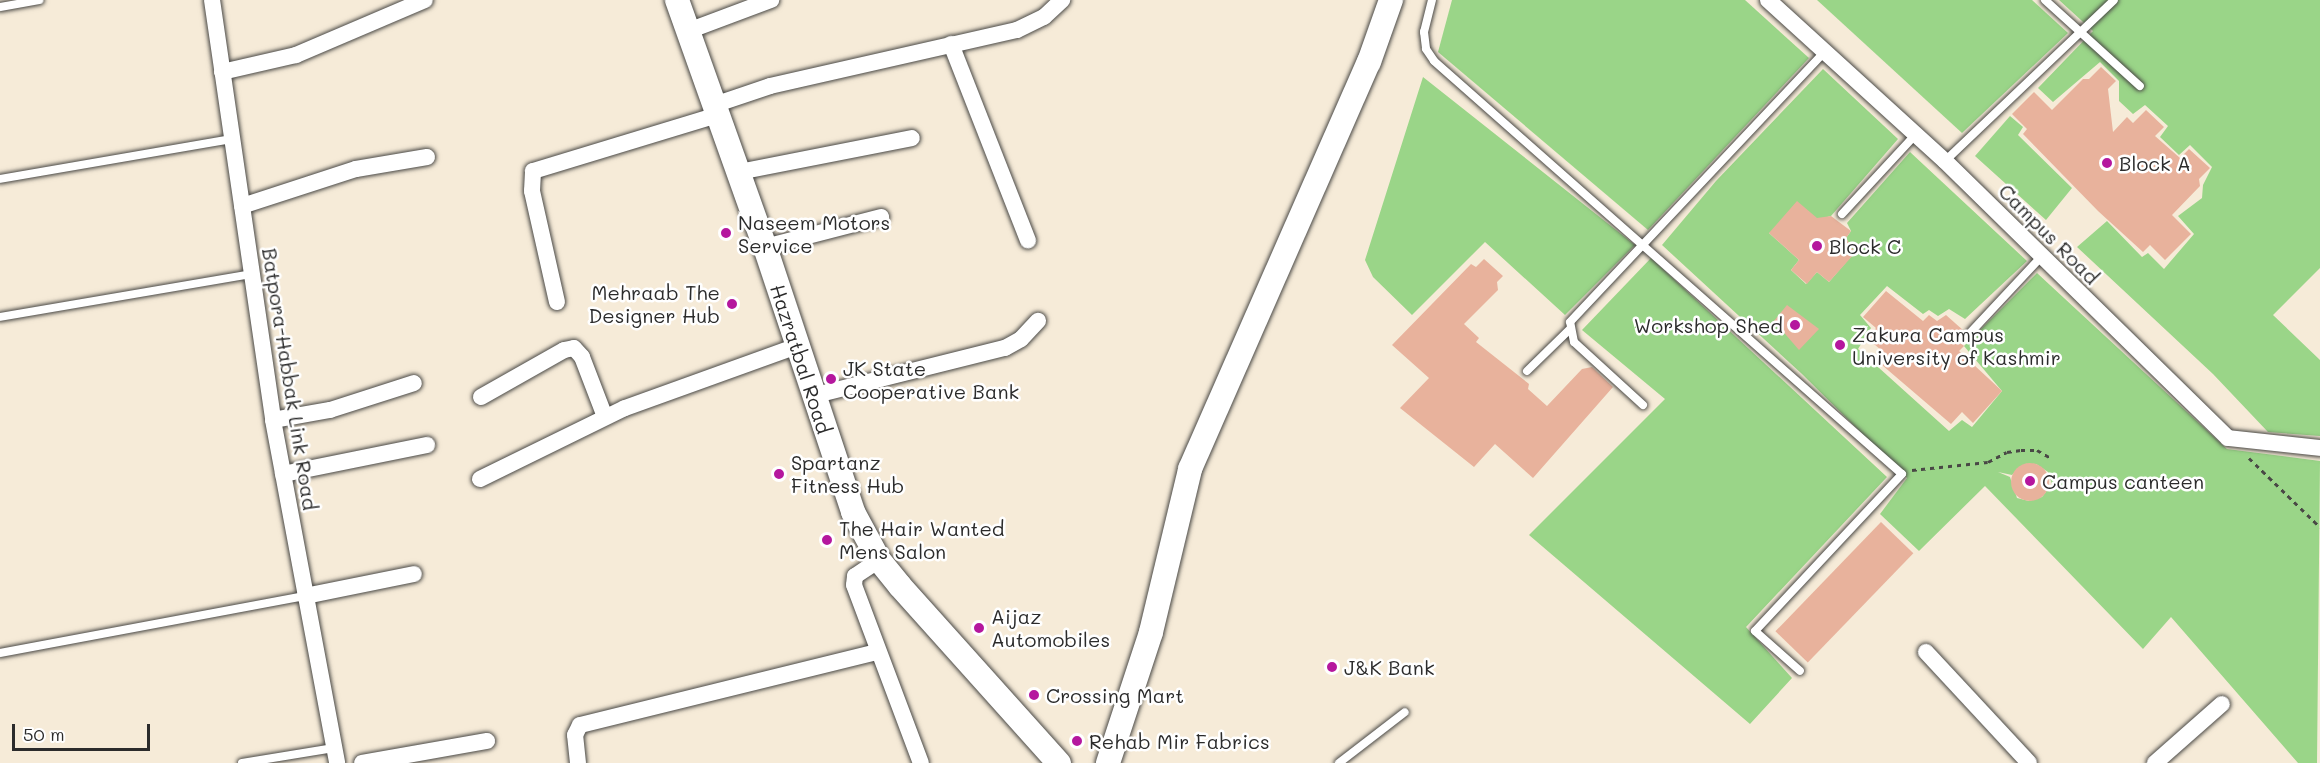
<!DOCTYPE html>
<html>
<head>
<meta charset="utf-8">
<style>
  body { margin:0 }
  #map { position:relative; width:2320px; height:763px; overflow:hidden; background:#f6ebd8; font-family:Mali,sans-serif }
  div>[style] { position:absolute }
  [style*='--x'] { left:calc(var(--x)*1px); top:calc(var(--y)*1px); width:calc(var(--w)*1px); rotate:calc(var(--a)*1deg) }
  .green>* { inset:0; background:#9ad588 }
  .building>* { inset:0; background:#e8b29c; transform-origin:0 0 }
  .round { border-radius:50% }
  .path>* { height:3px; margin-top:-1.5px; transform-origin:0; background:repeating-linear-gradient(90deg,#494845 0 4.5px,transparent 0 9px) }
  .roads { filter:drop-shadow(0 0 2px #494845) drop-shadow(0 0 2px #494845) }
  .lane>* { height:8px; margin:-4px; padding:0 4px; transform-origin:4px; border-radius:4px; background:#fff }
  .street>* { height:16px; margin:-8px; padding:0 8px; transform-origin:8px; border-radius:8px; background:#fff }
  .secondary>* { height:24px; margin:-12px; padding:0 12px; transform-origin:12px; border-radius:12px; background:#fff }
  .dots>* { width:16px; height:16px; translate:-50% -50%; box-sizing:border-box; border:3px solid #fff; border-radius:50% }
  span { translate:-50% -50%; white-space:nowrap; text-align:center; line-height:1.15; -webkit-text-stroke:5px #fff; paint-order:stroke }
  .poi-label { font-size:20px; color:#2b2b2b }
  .left { translate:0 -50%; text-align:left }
  .right { translate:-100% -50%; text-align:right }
  .street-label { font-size:20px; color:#2b2b2b }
  .scale { position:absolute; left:12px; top:724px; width:138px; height:27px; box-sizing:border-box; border:3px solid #2b2b2b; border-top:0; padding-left:8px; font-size:18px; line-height:21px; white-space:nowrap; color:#2b2b2b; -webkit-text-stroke:4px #fff; paint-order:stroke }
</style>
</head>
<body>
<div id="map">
  <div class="green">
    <div style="clip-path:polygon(1452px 0,1745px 0,1809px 58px,1648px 230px,1438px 52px)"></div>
    <div style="clip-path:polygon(1817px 0,2032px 0,2068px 33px,1962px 133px)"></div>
    <div style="clip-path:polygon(2059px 0,2320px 0,2320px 268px,2273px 315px,2320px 360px,2320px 436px,2268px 432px,2213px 374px,2077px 247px,2107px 221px,2142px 257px,2148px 253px,2164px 269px,2194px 234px,2178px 216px,2202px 198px,2203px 185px,2212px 167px,2190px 145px,2179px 155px,2160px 137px,2168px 126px,2145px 105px,2133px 114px,2119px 101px,2119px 81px,2100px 62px,2053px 102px,2038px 88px,2093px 31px)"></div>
    <div style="clip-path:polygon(evenodd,1823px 69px,1898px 139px,1831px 216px,1769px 233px,1799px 260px,1791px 270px,1806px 284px,1817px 272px,1829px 282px,1854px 253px,1846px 238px,1851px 231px,1847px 223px,1910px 152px,2027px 261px,1965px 319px,1949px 309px,1938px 316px,1929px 310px,1923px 314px,1887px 286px,1860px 315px,1871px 328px,1858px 349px,1949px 431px,1962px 420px,1972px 427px,2002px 391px,1964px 346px,2037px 273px,2227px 449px,2320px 461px,2317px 763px,2298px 763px,2171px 617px,2143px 649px,1985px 486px,1919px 551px,1880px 514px,1907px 478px,1802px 374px,1662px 245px,1716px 181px,1823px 69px,2036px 464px,2048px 472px,2052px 484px,2042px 497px,2029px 501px,2017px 498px,2010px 477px,1998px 472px,2012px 475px,2020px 467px,2036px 464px)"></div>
    <div style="clip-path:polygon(1423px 77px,1635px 245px,1565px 315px,1485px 242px,1412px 315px,1373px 277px,1365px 260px)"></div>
    <div style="clip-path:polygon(2010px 116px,2023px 127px,2018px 135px,2072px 188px,2046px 220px,1975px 156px)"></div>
    <div style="clip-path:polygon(1651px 258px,1887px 477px,1746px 627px,1792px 678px,1750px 724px,1529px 535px,1665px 399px,1582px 330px)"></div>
  </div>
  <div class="building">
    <div style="clip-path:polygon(2101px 67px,2116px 81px,2108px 89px,2113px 132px,2127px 117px,2133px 123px,2146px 110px,2164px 127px,2155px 136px,2180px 158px,2189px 149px,2210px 168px,2199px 179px,2200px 186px,2172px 215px,2191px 234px,2165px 260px,2150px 245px,2143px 252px,2098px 211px,2023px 134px,2027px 129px,2012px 114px,2034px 92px,2052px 110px,2083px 79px,2089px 79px)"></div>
    <div style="clip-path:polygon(1797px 201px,1817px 218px,1831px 216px,1851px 231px,1846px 238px,1855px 253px,1829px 282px,1817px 272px,1807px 284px,1791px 270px,1799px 260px,1769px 233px)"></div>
    <div style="clip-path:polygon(1484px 259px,1503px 276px,1497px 282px,1498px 290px,1464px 324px,1479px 338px,1476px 342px,1529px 384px,1528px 389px,1547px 406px,1582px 369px,1592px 367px,1613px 387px,1533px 478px,1495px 444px,1474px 467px,1400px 408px,1429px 378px,1392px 345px,1471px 264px,1476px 267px)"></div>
    <div style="clip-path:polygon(1886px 291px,1923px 321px,1929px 315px,1937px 321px,1946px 315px,1964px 331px,1957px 339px,1964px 346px,1959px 351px,2002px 391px,1973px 423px,1962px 412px,1951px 424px,1882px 365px,1888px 356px,1867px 338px,1876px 328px,1863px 317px)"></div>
    <div style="clip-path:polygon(1787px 305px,1819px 329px,1799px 350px,1774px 321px)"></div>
    <div class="round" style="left:2011px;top:463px;width:38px;height:38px"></div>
    <div style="left:1881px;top:522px;width:45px;height:152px;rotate:44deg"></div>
  </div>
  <div class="path">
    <div style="--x:2249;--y:458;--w:99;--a:44.2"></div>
    <div style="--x:1912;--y:470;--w:76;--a:-6"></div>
    <div style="--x:1988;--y:462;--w:21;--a:-28"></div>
    <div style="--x:2007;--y:452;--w:14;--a:-8"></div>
    <div style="--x:2021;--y:450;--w:16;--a:0"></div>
    <div style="--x:2037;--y:450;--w:16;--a:30"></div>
  </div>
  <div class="roads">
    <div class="lane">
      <div style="--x:1432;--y:0;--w:33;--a:104"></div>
      <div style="--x:1424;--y:32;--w:17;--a:83"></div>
      <div style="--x:1426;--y:49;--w:14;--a:56"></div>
      <div style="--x:1434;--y:61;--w:624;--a:41.43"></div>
      <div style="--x:1902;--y:474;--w:215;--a:133.1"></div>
      <div style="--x:1755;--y:631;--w:60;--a:41.6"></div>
      <div style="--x:2045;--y:0;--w:128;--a:42.2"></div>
      <div style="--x:0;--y:7;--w:40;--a:-10"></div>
      <div style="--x:1945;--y:161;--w:233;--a:-43.6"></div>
      <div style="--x:0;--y:179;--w:234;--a:-9.8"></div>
      <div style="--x:1842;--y:214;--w:109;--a:-47.2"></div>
      <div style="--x:0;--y:317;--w:255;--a:-9.7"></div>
      <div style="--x:1970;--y:333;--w:105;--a:-46.9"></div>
      <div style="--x:1527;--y:371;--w:60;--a:-44.3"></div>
      <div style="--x:1643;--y:405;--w:93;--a:-137.6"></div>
      <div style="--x:1574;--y:342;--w:20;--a:-101"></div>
      <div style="--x:1570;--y:322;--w:372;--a:-46.7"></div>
      <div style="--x:0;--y:653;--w:310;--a:-10.6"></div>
      <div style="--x:242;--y:763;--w:93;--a:-9.3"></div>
      <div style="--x:1339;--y:763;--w:83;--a:-37.7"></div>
    </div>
    <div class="street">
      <div style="--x:212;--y:0;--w:424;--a:81.7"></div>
      <div style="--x:273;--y:420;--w:349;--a:79.4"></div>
      <div style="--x:1768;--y:0;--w:239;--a:42.3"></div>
      <div style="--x:1945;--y:161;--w:396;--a:44.4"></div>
      <div style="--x:2228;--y:438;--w:93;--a:6.2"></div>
      <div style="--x:688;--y:31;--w:89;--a:-20.5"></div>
      <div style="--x:951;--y:44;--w:211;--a:68.6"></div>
      <div style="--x:222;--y:72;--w:76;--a:-12.9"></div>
      <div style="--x:296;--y:55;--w:140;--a:-23.1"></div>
      <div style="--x:714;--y:105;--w:59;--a:-18.7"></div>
      <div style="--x:770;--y:86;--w:253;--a:-12.8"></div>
      <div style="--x:1017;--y:30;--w:30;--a:-26"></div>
      <div style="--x:1044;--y:17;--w:25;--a:-43"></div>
      <div style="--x:739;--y:172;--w:176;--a:-11.1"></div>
      <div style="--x:242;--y:206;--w:120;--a:-18"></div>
      <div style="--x:356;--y:169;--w:72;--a:-9.6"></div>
      <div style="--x:765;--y:247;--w:120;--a:-14.5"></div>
      <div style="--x:557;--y:302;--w:114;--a:-102.7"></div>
      <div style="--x:532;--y:191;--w:20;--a:-87"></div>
      <div style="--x:533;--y:171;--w:192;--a:-16.9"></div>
      <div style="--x:812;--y:396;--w:199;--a:-14"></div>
      <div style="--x:1005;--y:348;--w:18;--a:-29"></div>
      <div style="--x:1021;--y:339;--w:25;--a:-47"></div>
      <div style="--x:481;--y:397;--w:95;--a:-29.5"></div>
      <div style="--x:564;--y:350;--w:10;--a:-11"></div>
      <div style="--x:574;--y:348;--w:12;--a:48"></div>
      <div style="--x:582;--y:357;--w:64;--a:69"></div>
      <div style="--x:273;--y:420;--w:58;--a:-10"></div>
      <div style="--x:330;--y:410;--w:88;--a:-17.8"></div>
      <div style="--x:283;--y:474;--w:147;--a:-11.4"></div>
      <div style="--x:480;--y:479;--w:161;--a:-26.1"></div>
      <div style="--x:625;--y:408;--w:183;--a:-19.8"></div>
      <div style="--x:879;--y:560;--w:29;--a:146"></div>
      <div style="--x:855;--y:576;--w:9;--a:96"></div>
      <div style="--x:854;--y:585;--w:190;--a:69.4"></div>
      <div style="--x:305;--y:596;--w:111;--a:-11.4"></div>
      <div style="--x:1926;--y:652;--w:151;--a:47.1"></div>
      <div style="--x:362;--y:763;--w:127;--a:-10"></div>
      <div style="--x:578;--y:763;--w:28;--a:-96"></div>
      <div style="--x:575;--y:735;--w:11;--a:-63"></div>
      <div style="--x:580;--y:725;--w:306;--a:-13.8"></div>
      <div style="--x:2155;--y:763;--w:89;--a:-41.4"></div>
    </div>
    <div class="secondary">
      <div style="--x:677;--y:0;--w:262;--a:70.4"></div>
      <div style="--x:765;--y:247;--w:279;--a:71.6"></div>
      <div style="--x:853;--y:512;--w:55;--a:61.6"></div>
      <div style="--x:879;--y:560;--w:33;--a:51"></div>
      <div style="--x:900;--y:586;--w:238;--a:48.1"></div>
      <div style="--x:1108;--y:763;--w:138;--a:-71.8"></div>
      <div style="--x:1151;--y:632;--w:168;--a:-76.5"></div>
      <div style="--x:1190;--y:469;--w:445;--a:-66.3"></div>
      <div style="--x:1369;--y:62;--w:66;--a:-70.5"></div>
    </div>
  </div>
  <div class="dots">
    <div style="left:2107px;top:163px;background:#b5179e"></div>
    <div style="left:726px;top:233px;background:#b5179e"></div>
    <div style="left:1817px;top:246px;background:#b5179e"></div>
    <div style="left:732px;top:304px;background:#b5179e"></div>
    <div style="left:1795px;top:325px;background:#b5179e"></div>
    <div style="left:1840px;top:345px;background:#b5179e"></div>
    <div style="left:831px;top:379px;background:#b5179e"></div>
    <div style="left:779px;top:474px;background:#b5179e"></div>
    <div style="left:2030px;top:481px;background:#b5179e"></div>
    <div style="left:827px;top:540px;background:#b5179e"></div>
    <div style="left:979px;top:628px;background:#b5179e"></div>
    <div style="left:1332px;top:667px;background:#b5179e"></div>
    <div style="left:1034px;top:695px;background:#b5179e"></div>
    <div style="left:1077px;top:741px;background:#b5179e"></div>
  </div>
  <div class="poi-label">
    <span class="left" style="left:2119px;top:163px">Block A</span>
    <span class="left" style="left:738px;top:234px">Naseem Motors<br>Service</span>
    <span class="left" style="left:1829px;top:246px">Block C</span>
    <span class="right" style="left:720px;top:304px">Mehraab The<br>Designer Hub</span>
    <span class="right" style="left:1783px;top:325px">Workshop Shed</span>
    <span class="left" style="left:1852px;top:346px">Zakura Campus<br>University of Kashmir</span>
    <span class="left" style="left:843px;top:380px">JK State<br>Cooperative Bank</span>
    <span class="left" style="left:791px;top:474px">Spartanz<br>Fitness Hub</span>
    <span class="left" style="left:2042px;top:481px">Campus canteen</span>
    <span class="left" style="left:839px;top:540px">The Hair Wanted<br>Mens Salon</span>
    <span class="left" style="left:991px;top:628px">Aijaz<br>Automobiles</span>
    <span class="left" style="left:1344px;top:667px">J&amp;K Bank</span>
    <span class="left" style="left:1046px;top:695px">Crossing Mart</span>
    <span class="left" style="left:1089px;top:741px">Rehab Mir Fabrics</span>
  </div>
  <div class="street-label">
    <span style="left:2049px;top:234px;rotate:45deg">Campus Road</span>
    <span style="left:801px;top:359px;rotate:72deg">Hazratbal Road</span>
    <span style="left:290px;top:379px;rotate:81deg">Batpora-Habbak Link Road</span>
  </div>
  <div class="scale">50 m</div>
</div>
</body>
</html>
